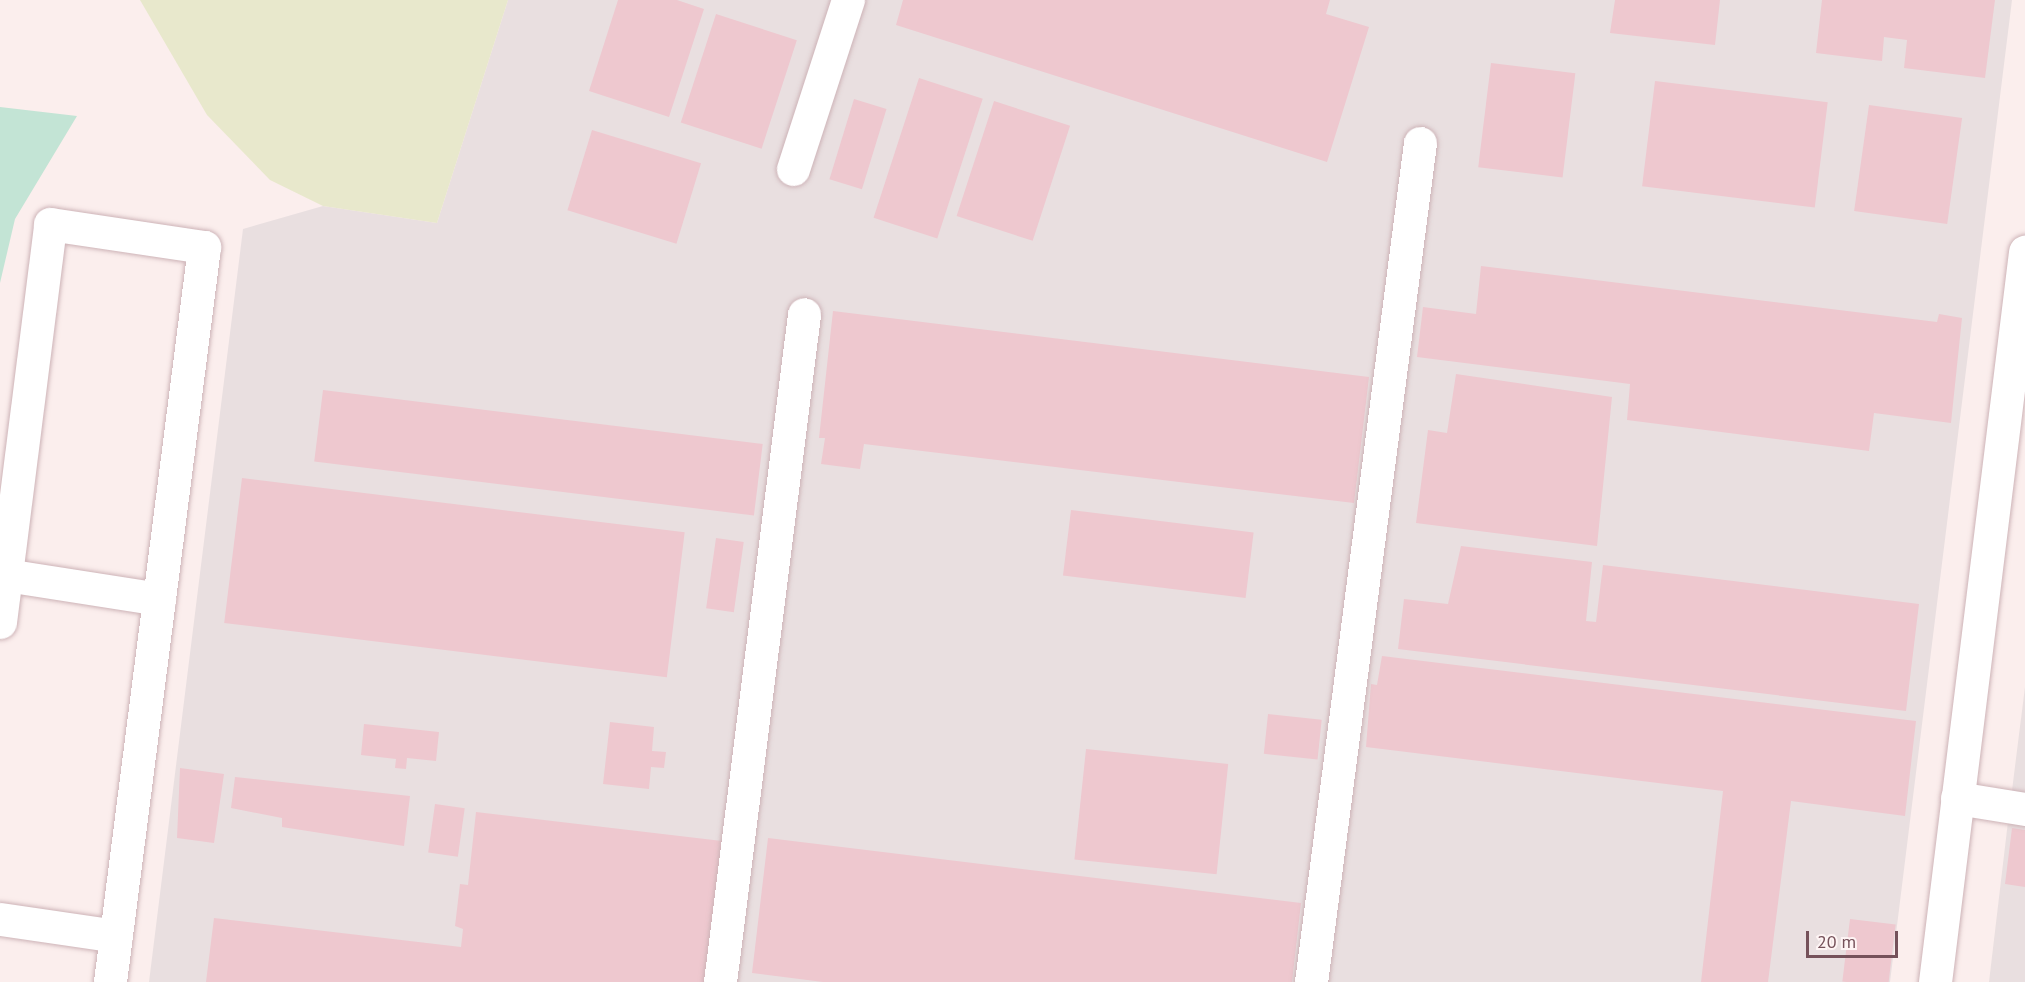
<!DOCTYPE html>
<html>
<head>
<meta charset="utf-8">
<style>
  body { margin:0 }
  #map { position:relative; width:2025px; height:982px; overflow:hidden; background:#fbeeed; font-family:"PT Sans",sans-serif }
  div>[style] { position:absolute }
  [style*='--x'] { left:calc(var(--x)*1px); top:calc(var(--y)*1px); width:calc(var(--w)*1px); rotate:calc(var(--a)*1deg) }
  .industrial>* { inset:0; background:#e9dfe0 }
  .green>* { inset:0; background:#e8e8cc }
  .water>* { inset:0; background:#c3e4d5 }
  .building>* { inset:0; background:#eec8cf; transform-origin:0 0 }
  .roads { filter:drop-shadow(0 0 2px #cdb3b7) drop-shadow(0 0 2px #cdb3b7) }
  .minor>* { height:33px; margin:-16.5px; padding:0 16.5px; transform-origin:16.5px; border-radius:16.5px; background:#fff }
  span { translate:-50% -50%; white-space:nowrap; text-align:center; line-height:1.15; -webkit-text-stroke:4.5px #fef4f4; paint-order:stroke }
  .scale { position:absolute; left:1806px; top:931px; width:92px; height:27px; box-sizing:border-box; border:3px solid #75515a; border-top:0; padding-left:8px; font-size:18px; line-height:21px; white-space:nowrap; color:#75515a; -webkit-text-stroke:4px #fef4f4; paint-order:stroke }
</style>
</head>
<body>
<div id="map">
  <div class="industrial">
    <div style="clip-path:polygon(508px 0,2012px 0,1890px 982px,149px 982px,243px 229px,323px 206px,437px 223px)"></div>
    <div style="clip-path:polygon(2025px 687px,2025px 982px,1989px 982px,2007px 830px)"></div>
  </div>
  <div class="green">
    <div style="clip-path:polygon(140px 0,508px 0,437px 223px,323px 206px,270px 180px,207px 115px)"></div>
  </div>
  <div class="water">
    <div style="clip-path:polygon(0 107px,77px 116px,15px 219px,0 283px)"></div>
  </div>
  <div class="building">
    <div style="clip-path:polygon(618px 0,677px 0,704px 9px,669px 117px,589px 91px)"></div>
    <div style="clip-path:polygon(903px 0,1330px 0,1326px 14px,1369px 27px,1327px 162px,896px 25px)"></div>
    <div style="clip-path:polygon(1615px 0,1720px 0,1715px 45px,1610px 33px)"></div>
    <div style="clip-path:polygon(1822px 0,1995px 0,1985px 78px,1904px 68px,1907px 40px,1884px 37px,1882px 61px,1816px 53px)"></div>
    <div style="left:716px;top:14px;width:85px;height:114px;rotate:18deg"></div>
    <div style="left:1491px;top:63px;width:85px;height:105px;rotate:7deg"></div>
    <div style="left:919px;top:78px;width:67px;height:147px;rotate:18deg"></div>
    <div style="left:1655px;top:81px;width:174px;height:106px;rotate:7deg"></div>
    <div style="left:854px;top:99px;width:34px;height:84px;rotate:17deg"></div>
    <div style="left:994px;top:101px;width:80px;height:121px;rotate:18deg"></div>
    <div style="left:1869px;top:105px;width:94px;height:107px;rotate:8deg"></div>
    <div style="left:592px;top:130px;width:114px;height:84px;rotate:17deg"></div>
    <div style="clip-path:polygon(1481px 266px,1937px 322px,1939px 314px,1962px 318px,1951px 423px,1874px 413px,1869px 451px,1627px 420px,1630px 384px,1417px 357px,1423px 307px,1476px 314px)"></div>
    <div style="clip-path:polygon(833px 311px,1369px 377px,1354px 503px,864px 444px,860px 469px,821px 464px,825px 438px,819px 438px)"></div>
    <div style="clip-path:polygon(1456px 374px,1612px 397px,1597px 546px,1416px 523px,1428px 430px,1447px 433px)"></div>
    <div style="left:323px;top:390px;width:443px;height:72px;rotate:7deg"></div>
    <div style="left:242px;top:478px;width:446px;height:146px;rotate:7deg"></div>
    <div style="left:1071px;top:510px;width:184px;height:66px;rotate:7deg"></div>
    <div style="left:716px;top:538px;width:28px;height:71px;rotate:8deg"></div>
    <div style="clip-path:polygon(1461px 546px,1592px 562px,1586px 621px,1596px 622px,1603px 565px,1919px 604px,1906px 711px,1398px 649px,1404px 599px,1448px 604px)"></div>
    <div style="clip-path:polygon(1382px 656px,1916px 721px,1905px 816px,1791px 801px,1768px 982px,1701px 982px,1723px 791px,1366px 747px,1371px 684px,1377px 685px)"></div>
    <div style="left:1268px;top:714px;width:54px;height:40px;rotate:6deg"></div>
    <div style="clip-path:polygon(610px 722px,654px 727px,652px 751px,666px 752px,664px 768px,651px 767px,649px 789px,603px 784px)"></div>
    <div style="clip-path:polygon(364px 724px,439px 732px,436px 761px,407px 758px,406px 769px,395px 768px,396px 759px,361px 755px)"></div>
    <div style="left:1086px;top:749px;width:143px;height:111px;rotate:6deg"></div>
    <div style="clip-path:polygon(180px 768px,224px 774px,214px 843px,177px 838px)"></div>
    <div style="clip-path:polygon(235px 777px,410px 796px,404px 846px,282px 827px,282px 818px,231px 808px)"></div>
    <div style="left:435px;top:804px;width:30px;height:49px;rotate:8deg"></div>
    <div style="clip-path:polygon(476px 812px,722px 841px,706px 982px,206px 982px,214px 918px,461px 947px,463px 929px,455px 926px,460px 884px,468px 885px)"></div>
    <div style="clip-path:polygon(2012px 828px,2025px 830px,2025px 887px,2005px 884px)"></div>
    <div style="clip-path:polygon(768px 838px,1301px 903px,1292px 982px,823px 982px,752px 973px)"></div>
    <div style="left:1850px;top:919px;width:46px;height:63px;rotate:7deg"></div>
  </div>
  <div class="roads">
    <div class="minor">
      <div style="--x:793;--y:169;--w:178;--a:-72"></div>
      <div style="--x:6;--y:575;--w:155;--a:8.9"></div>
      <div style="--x:0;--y:622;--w:401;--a:-82.8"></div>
      <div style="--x:50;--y:224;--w:156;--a:8.5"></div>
      <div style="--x:204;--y:247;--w:741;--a:97.29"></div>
      <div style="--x:1957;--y:798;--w:69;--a:9.2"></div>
      <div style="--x:0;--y:919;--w:117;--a:8.3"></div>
      <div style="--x:720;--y:982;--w:673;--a:-82.83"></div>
      <div style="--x:1311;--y:982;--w:846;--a:-82.6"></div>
      <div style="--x:1935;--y:982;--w:736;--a:-82.97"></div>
    </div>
  </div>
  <div class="scale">20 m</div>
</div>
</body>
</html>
